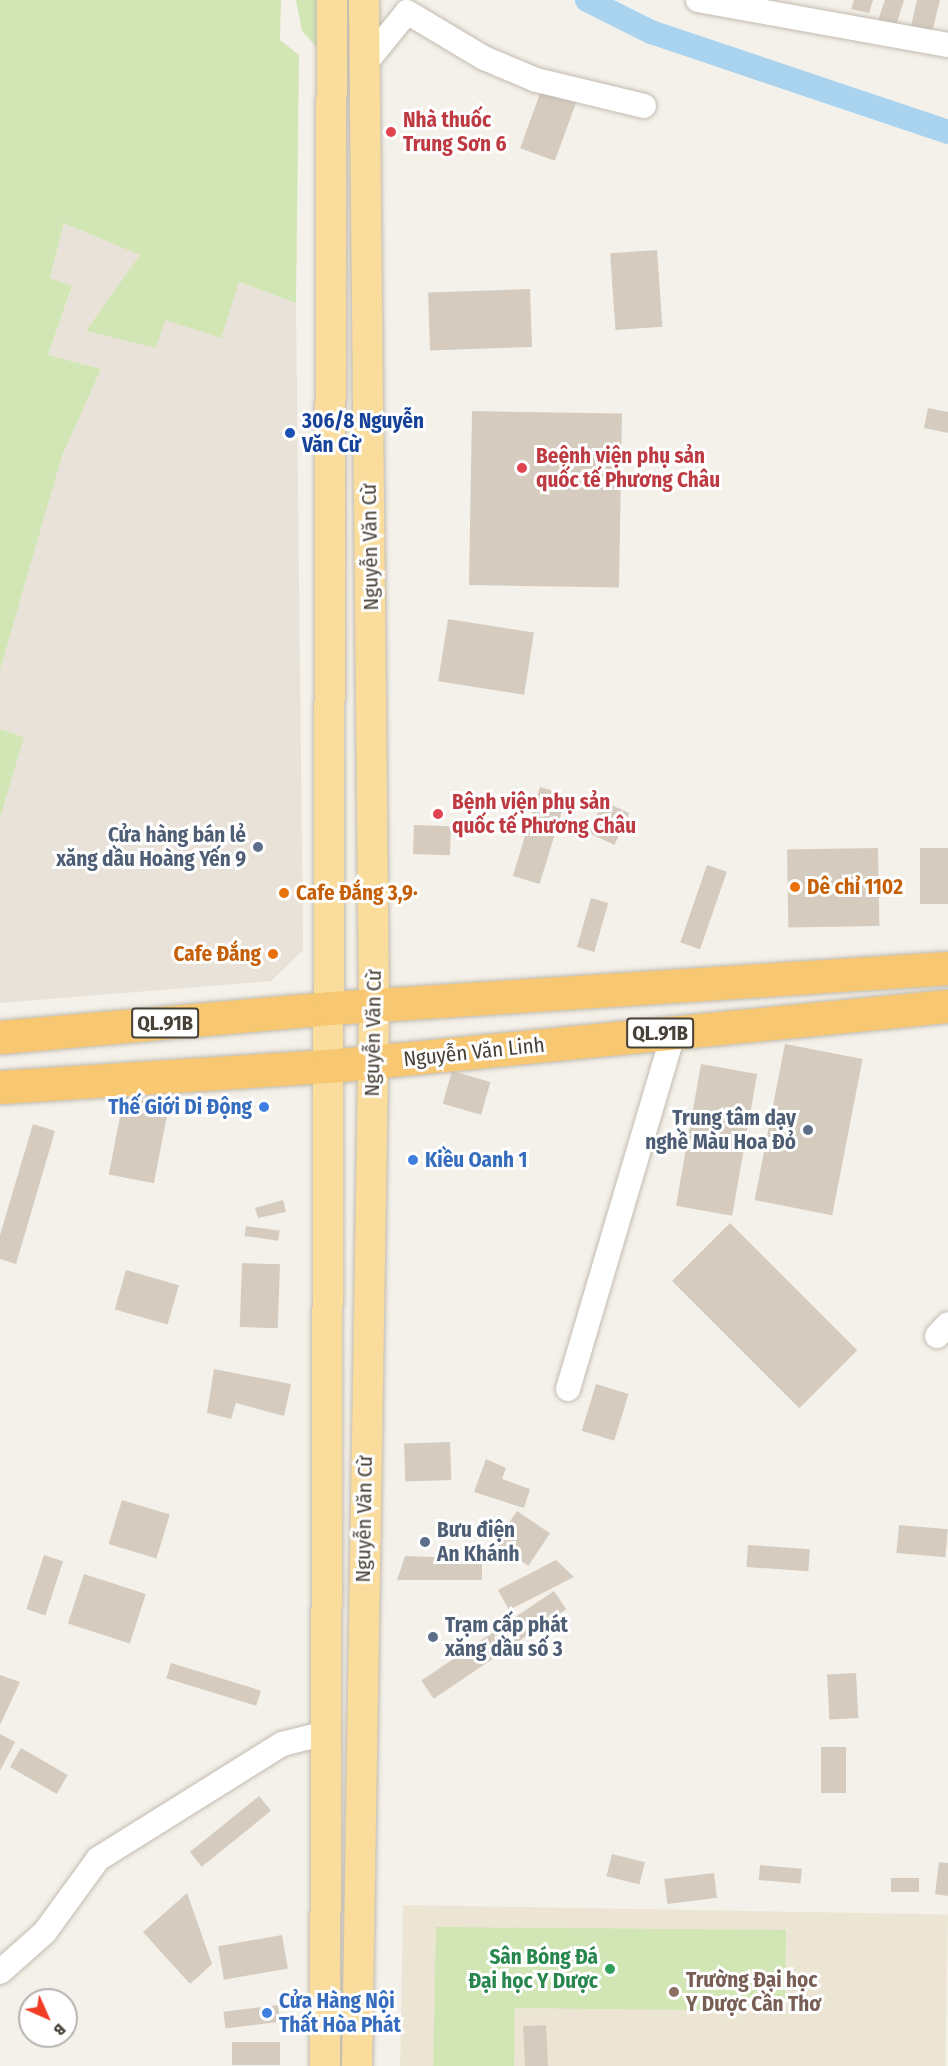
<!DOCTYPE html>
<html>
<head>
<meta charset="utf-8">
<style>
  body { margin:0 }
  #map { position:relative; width:948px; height:2066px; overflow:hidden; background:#f4f1ea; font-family:"Fira Sans Condensed",sans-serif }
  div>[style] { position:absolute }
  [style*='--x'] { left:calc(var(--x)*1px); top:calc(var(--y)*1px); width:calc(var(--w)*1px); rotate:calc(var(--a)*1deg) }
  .residential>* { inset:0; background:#e8e2d8 }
  .education>* { inset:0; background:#ece5d4; transform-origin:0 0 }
  .green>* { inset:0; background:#d1e6b4 }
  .canal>* { height:24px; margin:-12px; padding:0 12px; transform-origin:12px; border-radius:12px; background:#a9d3ee }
  .building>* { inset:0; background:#d5ccbf; transform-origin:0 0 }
  .roads { filter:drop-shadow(0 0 2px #c2bbaf) drop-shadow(0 0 2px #c2bbaf) }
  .minor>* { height:24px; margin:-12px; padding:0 12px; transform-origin:12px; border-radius:12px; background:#fff }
  .major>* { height:30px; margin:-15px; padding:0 15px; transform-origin:15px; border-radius:15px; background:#fadd9d }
  .highway>* { height:33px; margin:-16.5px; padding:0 16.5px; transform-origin:16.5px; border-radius:16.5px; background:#f7c771 }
  .dots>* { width:16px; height:16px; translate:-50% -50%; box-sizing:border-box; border:3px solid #fff; border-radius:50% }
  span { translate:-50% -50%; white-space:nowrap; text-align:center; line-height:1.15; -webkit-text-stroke:6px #fff; paint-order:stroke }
  .shield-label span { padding:2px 4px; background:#fff; border:2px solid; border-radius:4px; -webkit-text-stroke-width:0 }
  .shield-label { font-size:20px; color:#484138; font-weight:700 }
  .health-label { font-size:21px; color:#be3a42; font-weight:700 }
  .left { translate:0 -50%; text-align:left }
  .transit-label { font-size:21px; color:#164399; font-weight:700 }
  .street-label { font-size:21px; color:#484138 }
  .service-label { font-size:21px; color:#4e5e75; font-weight:700 }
  .right { translate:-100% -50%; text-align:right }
  .food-label { font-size:21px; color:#c56008; font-weight:700 }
  .shop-label { font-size:21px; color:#366cbe; font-weight:700 }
  .leisure-label { font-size:21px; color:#27864d; font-weight:700 }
  .education-label { font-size:21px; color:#785e54; font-weight:700 }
  .north { position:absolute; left:18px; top:1988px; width:60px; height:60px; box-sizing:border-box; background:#fff; border:2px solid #b6b3af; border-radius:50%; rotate:135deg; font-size:16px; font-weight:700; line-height:24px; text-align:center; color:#484138 }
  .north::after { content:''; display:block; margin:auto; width:21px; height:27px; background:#f03d24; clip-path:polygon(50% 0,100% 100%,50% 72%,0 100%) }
</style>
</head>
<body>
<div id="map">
  <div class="residential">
    <div style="clip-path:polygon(64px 223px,141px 255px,87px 331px,164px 320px,238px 282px,296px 303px,303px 950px,271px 981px,0 1003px,0 818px,24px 737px,0 729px,0 670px,62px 456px,101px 369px,48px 355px,72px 287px,50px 278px)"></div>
  </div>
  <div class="education">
    <div style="left:403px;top:1905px;width:545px;height:161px;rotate:1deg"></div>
  </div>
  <div class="green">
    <div style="clip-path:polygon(0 0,281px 0,280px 40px,299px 55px,296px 303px,239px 282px,221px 338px,165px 320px,156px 348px,86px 331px,140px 255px,64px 223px,50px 278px,72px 286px,48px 355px,101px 369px,62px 456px,0 670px)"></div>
    <div style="clip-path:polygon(296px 0,319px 0,319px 50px,302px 31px)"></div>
    <div style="clip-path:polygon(0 729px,24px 737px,0 818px)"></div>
    <div style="clip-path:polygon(436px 1927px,786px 1930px,785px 2011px,515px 2008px,514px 2066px,433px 2066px)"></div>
  </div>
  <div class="canal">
    <div style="--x:587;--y:0;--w:72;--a:26.6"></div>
    <div style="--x:651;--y:32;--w:313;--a:18.6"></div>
  </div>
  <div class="building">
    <div style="clip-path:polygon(854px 0,873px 0,869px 13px,851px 9px)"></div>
    <div style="clip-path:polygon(885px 0,904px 0,896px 26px,878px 20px)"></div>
    <div style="clip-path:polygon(917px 0,940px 0,932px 32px,911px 26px)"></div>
    <div style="left:542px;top:88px;width:37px;height:64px;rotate:20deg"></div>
    <div style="left:657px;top:250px;width:77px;height:47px;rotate:86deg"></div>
    <div style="left:530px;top:289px;width:58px;height:102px;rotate:88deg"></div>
    <div style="clip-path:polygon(928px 408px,948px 412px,948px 433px,924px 428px)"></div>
    <div style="left:472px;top:411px;width:150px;height:174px;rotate:1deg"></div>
    <div style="left:448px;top:619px;width:87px;height:63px;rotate:9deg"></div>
    <div style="left:540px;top:787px;width:28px;height:93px;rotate:17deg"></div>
    <div style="left:603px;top:801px;width:29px;height:35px;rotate:25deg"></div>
    <div style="left:414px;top:825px;width:37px;height:29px;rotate:2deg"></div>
    <div style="left:878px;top:848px;width:78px;height:91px;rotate:89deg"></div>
    <div style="left:920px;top:848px;width:28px;height:56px"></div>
    <div style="left:707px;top:865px;width:21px;height:82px;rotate:19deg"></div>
    <div style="left:591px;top:898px;width:18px;height:51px;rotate:16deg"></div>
    <div style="left:785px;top:1044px;width:79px;height:159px;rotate:11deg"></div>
    <div style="left:701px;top:1064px;width:57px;height:144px;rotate:10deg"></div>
    <div style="left:452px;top:1071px;width:40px;height:34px;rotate:16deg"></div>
    <div style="left:124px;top:1096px;width:46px;height:80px;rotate:11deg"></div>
    <div style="clip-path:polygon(33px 1124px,55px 1131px,16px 1264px,0 1259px,0 1235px)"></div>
    <div style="clip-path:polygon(283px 1200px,286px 1212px,258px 1218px,255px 1208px)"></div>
    <div style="left:730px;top:1223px;width:180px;height:82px;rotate:45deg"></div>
    <div style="left:246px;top:1226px;width:34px;height:10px;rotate:8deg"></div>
    <div style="left:242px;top:1263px;width:38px;height:64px;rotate:2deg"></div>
    <div style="left:126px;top:1270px;width:55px;height:41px;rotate:16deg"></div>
    <div style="clip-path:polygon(214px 1369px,291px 1384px,284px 1416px,236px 1403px,231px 1419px,207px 1413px)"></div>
    <div style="left:596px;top:1384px;width:34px;height:49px;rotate:17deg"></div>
    <div style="left:450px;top:1442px;width:38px;height:46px;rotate:88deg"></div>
    <div style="clip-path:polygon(486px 1459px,506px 1468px,502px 1479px,530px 1489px,524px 1508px,474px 1492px)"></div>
    <div style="left:122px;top:1500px;width:50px;height:46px;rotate:17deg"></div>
    <div style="left:517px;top:1511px;width:40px;height:39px;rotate:34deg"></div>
    <div style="left:899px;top:1525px;width:49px;height:28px;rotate:5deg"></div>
    <div style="left:748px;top:1545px;width:62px;height:22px;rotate:4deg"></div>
    <div style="left:44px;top:1555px;width:20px;height:57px;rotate:18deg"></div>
    <div style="clip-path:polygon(405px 1556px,482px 1559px,482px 1580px,397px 1580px)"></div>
    <div style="clip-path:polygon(556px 1560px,574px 1577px,509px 1610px,498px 1590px)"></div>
    <div style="left:84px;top:1574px;width:65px;height:52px;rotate:18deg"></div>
    <div style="left:554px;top:1591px;width:22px;height:160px;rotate:56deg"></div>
    <div style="left:171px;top:1663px;width:94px;height:16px;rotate:17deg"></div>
    <div style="left:856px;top:1673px;width:45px;height:29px;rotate:87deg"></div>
    <div style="clip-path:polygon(0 1675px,20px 1682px,0 1725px)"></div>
    <div style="clip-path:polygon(0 1734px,15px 1742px,0 1771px)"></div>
    <div style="left:821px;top:1747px;width:25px;height:46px"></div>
    <div style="left:21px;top:1748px;width:54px;height:22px;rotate:30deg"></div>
    <div style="left:259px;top:1796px;width:19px;height:89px;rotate:51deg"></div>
    <div style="left:612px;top:1854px;width:34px;height:23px;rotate:14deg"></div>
    <div style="clip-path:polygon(939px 1862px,948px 1863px,948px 1896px,935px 1894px)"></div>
    <div style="left:760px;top:1865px;width:42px;height:15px;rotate:5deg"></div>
    <div style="left:714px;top:1873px;width:25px;height:50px;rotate:83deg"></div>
    <div style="left:891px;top:1878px;width:28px;height:14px"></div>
    <div style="clip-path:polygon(187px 1893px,212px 1964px,190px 1984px,143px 1932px)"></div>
    <div style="left:282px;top:1935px;width:34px;height:65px;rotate:80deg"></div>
    <div style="left:278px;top:2005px;width:17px;height:55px;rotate:83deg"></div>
    <div style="left:546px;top:2025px;width:41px;height:23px;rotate:87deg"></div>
    <div style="left:232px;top:2042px;width:48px;height:23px"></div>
  </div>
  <div class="roads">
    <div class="minor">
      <div style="--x:698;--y:0;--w:254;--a:10.2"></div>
      <div style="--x:364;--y:65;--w:68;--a:-50.9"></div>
      <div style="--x:407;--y:12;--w:90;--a:30.9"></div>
      <div style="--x:484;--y:58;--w:56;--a:22.9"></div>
      <div style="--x:536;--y:80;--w:111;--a:13.5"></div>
      <div style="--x:937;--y:1336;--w:16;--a:-47"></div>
      <div style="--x:568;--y:1389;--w:372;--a:-73.5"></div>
      <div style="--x:0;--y:1972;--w:60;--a:-41.6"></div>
      <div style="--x:45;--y:1932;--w:90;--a:-54"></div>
      <div style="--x:98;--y:1859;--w:217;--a:-32"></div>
      <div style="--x:282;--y:1744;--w:45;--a:-14"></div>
    </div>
    <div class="major">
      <div style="--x:325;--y:2066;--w:2066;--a:-89.81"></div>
      <div style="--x:357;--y:2066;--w:1060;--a:-89.08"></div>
      <div style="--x:374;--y:1006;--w:1006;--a:-90.57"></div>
    </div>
    <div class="highway">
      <div style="--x:0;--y:1037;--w:331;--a:-5"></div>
      <div style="--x:330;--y:1008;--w:619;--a:-3.7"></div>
      <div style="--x:0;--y:1087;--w:330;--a:-3.7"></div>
      <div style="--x:329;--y:1066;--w:622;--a:-5.54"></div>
    </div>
  </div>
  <div class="dots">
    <div style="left:391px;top:132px;background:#e0444e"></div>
    <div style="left:290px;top:433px;background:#1a4fb4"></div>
    <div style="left:522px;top:468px;background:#e0444e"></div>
    <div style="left:438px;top:814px;background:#e0444e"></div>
    <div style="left:258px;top:847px;background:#5c6f8a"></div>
    <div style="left:795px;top:887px;background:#e8710a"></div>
    <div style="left:284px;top:893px;background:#e8710a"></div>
    <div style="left:273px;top:954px;background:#e8710a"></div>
    <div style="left:264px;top:1107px;background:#3f7fe0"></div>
    <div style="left:808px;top:1130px;background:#5c6f8a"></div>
    <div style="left:413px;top:1160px;background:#3f7fe0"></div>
    <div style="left:425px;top:1542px;background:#5c6f8a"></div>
    <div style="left:433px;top:1637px;background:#5c6f8a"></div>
    <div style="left:610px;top:1969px;background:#2e9e5b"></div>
    <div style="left:674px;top:1992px;background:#8d6e63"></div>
    <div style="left:267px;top:2013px;background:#3f7fe0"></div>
  </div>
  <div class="shield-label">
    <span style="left:165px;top:1023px">QL.91B</span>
    <span style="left:660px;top:1033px">QL.91B</span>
  </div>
  <div class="health-label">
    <span class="left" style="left:403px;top:132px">Nhà thuốc<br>Trung Sơn 6</span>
    <span class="left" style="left:536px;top:468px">Beệnh viện phụ sản<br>quốc tế Phương Châu</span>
    <span class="left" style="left:452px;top:814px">Bệnh viện phụ sản<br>quốc tế Phương Châu</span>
  </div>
  <div class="transit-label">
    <span class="left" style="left:302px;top:433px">306/8 Nguyễn<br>Văn Cừ</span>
  </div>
  <div class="street-label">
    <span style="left:370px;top:547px;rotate:-91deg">Nguyễn Văn Cừ</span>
    <span style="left:373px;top:1033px;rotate:-89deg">Nguyễn Văn Cừ</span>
    <span style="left:474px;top:1052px;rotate:-6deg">Nguyễn Văn Linh</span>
    <span style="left:364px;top:1519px;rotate:-89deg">Nguyễn Văn Cừ</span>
  </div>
  <div class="service-label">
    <span class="right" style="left:246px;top:847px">Cửa hàng bán lẻ<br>xăng dầu Hoàng Yến 9</span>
    <span class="right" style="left:796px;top:1130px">Trung tâm dạy<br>nghề Màu Hoa Đỏ</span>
    <span class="left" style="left:437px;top:1542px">Bưu điện<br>An Khánh</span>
    <span class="left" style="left:445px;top:1637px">Trạm cấp phát<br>xăng dầu số 3</span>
  </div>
  <div class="food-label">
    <span class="left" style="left:807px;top:887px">Dê chỉ 1102</span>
    <span class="left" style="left:296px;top:893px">Cafe Đắng 3,9·</span>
    <span class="right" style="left:261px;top:954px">Cafe Đắng</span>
  </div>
  <div class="shop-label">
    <span class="right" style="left:252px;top:1107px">Thế Giới Di Động</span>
    <span class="left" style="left:425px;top:1160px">Kiều Oanh 1</span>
    <span class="left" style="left:279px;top:2013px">Cửa Hàng Nội<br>Thất Hòa Phát</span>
  </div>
  <div class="leisure-label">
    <span class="right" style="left:598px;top:1969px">Sân Bóng Đá<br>Đại học Y Dược</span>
  </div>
  <div class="education-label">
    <span class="left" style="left:686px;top:1992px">Trường Đại học<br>Y Dược Cần Thơ</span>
  </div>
  <div class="north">B</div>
</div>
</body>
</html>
